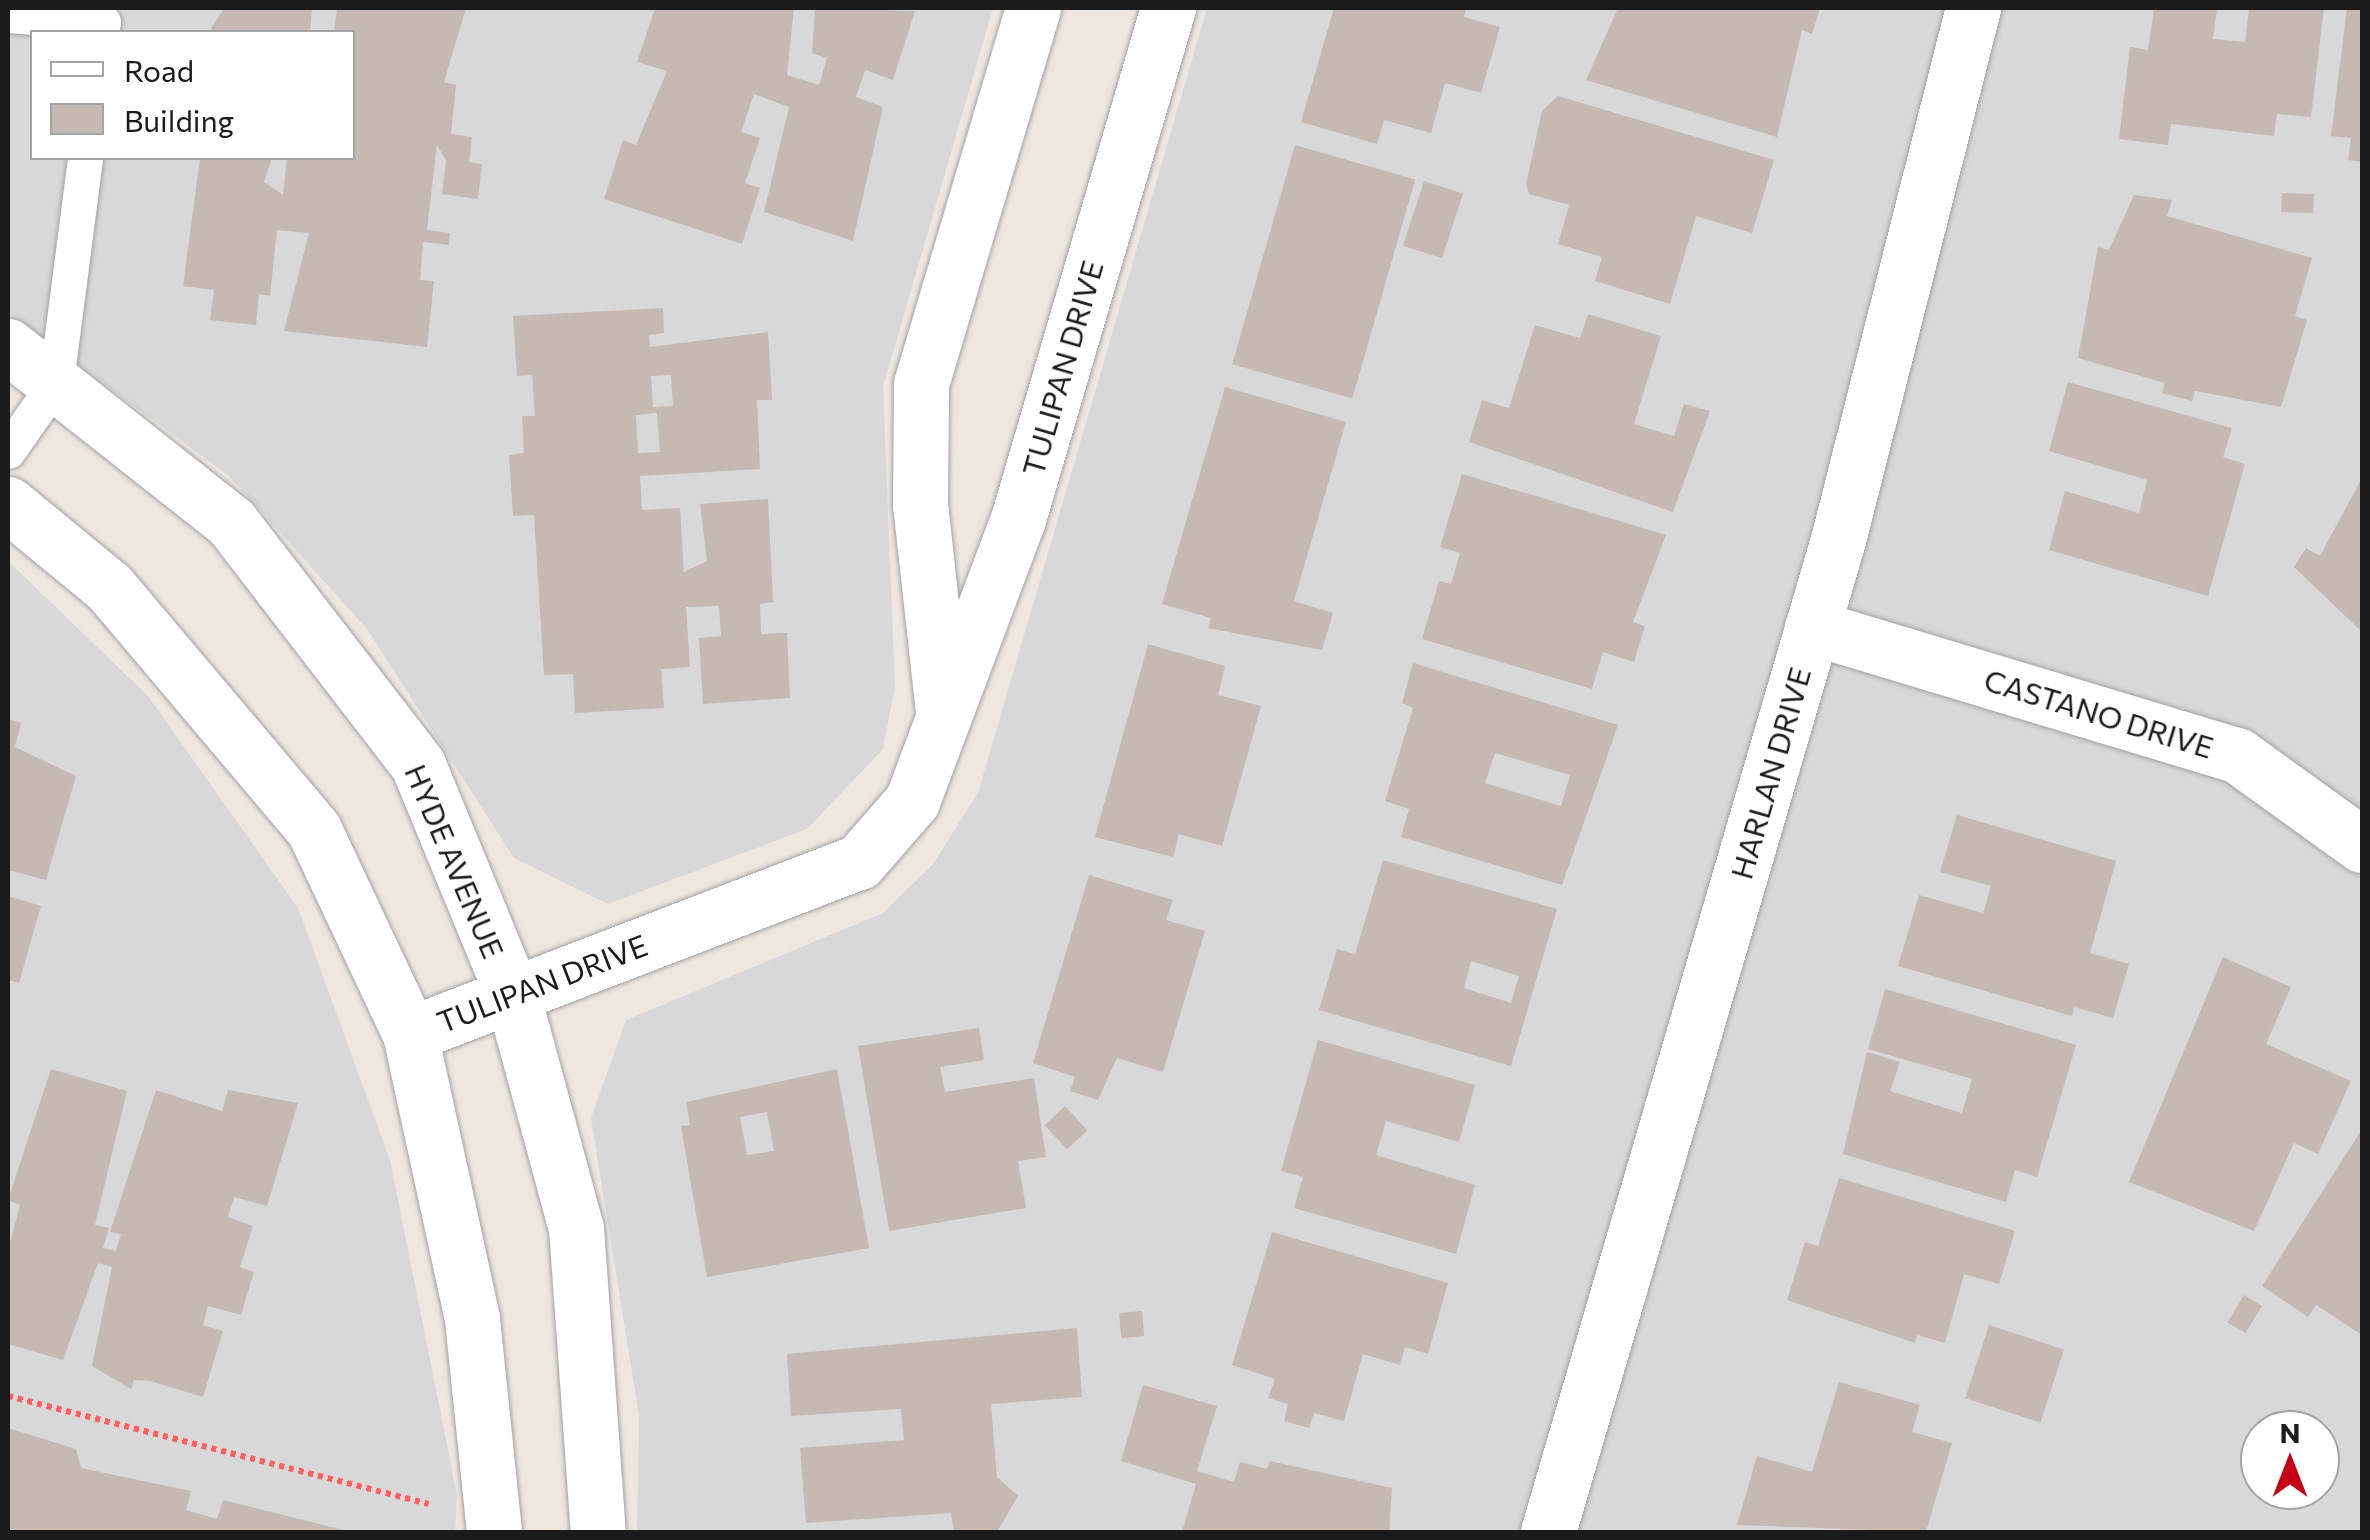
<!DOCTYPE html>
<html>
<head>
<meta charset="utf-8">
<style>
  body { margin:0 }
  #map { position:relative; width:2370px; height:1540px; overflow:hidden; background:#eee7e0; font-family:Commissioner,sans-serif }
  div>[style] { position:absolute }
  [style*='--x'] { left:calc(var(--x)*1px); top:calc(var(--y)*1px); width:calc(var(--w)*1px); rotate:calc(var(--a)*1deg) }
  .residential>* { inset:0; background:#d9d8d8 }
  .building>* { inset:0; background:#c5b9b3; transform-origin:0 0 }
  .path>* { height:6px; margin-top:-3px; transform-origin:0; background:repeating-linear-gradient(90deg,#ff5f60 0 5px,transparent 0 10px) }
  .roads { filter:drop-shadow(0 0 2px #a2a2a2) drop-shadow(0 0 2px #a2a2a2) }
  .service>* { height:35px; margin:-17.5px; padding:0 17.5px; transform-origin:17.5px; border-radius:17.5px; background:#fff }
  .minor>* { height:55px; margin:-27.5px; padding:0 27.5px; transform-origin:27.5px; border-radius:27.5px; background:#fff }
  span { translate:-50% -50%; white-space:nowrap; text-align:center; line-height:1.15; -webkit-text-stroke:8px #fff; paint-order:stroke }
  .street-label { font-size:30px; color:#1b1b1b }
  .frame { position:absolute; inset:0; border:10px solid #1b1b1b; pointer-events:none }
  .legend { position:absolute; left:30px; top:30px; width:325px; height:130px; box-sizing:border-box; background:#fff; border:2px solid #a4a4a4; margin:0; padding:12px 18px; list-style:none; font-size:30px; color:#1b1b1b }
  .legend li { display:flex; align-items:center; gap:20px; height:50px }
  .legend b { width:50px; border:2px solid #a4a4a4 }
  .north { position:absolute; left:2240px; top:1410px; width:100px; height:100px; box-sizing:border-box; background:#fff; border:2px solid #a4a4a4; border-radius:50%; rotate:0deg; font-size:28px; font-weight:700; line-height:40px; text-align:center; color:#1b1b1b }
  .north::after { content:''; display:block; margin:auto; width:35px; height:45px; background:#c60016; clip-path:polygon(50% 0,100% 100%,50% 72%,0 100%) }
</style>
</head>
<body>
<div id="map">
  <div class="residential">
    <div style="clip-path:polygon(evenodd,8px 8px,993px 8px,883px 387px,895px 686px,883px 749px,807px 829px,608px 904px,514px 858px,367px 629px,229px 476px,8px 314px,8px 8px,32px 32px,352px 32px,352px 158px,32px 158px,32px 32px)"></div>
    <div style="clip-path:polygon(evenodd,1207px 8px,2362px 8px,2362px 1532px,637px 1532px,639px 1416px,591px 1118px,626px 1020px,883px 913px,933px 864px,978px 793px,1207px 8px,2260px 1430px,2320px 1430px,2320px 1490px,2260px 1490px,2260px 1430px)"></div>
    <div style="clip-path:polygon(8px 561px,148px 696px,298px 908px,390px 1160px,457px 1495px,455px 1532px,8px 1532px)"></div>
  </div>
  <div class="building">
    <div style="clip-path:polygon(224px 8px,312px 8px,310px 32px,209px 32px)"></div>
    <div style="clip-path:polygon(337px 8px,466px 8px,444px 82px,456px 85px,451px 134px,472px 137px,469px 162px,482px 164px,478px 199px,442px 194px,446px 160px,437px 145px,427px 230px,450px 233px,449px 245px,423px 242px,420px 280px,434px 281px,427px 347px,284px 331px,309px 233px,277px 230px,270px 296px,259px 294px,256px 325px,210px 320px,214px 290px,183px 286px,200px 158px,272px 158px,264px 182px,283px 195px,287px 158px,352px 158px,352px 32px,334px 32px)"></div>
    <div style="clip-path:polygon(655px 8px,794px 8px,787px 75px,819px 85px,827px 58px,812px 53px,815px 8px,915px 11px,893px 80px,865px 70px,856px 97px,883px 107px,853px 241px,764px 212px,789px 107px,754px 94px,741px 132px,760px 138px,745px 183px,760px 188px,742px 244px,604px 199px,623px 140px,636px 145px,667px 71px,637px 62px)"></div>
    <div style="clip-path:polygon(1334px 8px,1466px 8px,1464px 17px,1500px 27px,1481px 93px,1445px 83px,1431px 133px,1384px 120px,1377px 144px,1301px 122px)"></div>
    <div style="clip-path:polygon(1618px 8px,1820px 8px,1812px 34px,1802px 30px,1777px 137px,1586px 80px)"></div>
    <div style="clip-path:polygon(2154px 8px,2217px 8px,2213px 39px,2245px 42px,2249px 8px,2324px 8px,2311px 117px,2277px 114px,2274px 136px,2171px 124px,2168px 145px,2119px 139px,2130px 47px,2148px 50px)"></div>
    <div style="clip-path:polygon(2347px 8px,2362px 8px,2362px 162px,2348px 160px,2351px 138px,2331px 136px)"></div>
    <div style="clip-path:polygon(1558px 96px,1774px 160px,1752px 233px,1696px 216px,1670px 304px,1595px 281px,1602px 257px,1558px 244px,1569px 205px,1529px 194px,1526px 184px,1542px 111px)"></div>
    <div style="left:1295px;top:145px;width:125px;height:228px;rotate:16deg"></div>
    <div style="left:1424px;top:181px;width:41px;height:68px;rotate:18deg"></div>
    <div style="left:2282px;top:193px;width:32px;height:19px;rotate:2deg"></div>
    <div style="clip-path:polygon(2134px 195px,2172px 200px,2167px 216px,2312px 258px,2295px 316px,2307px 320px,2281px 407px,2195px 391px,2192px 401px,2162px 393px,2165px 383px,2078px 358px,2098px 247px,2109px 250px)"></div>
    <div style="clip-path:polygon(evenodd,663px 308px,664px 333px,649px 335px,650px 347px,768px 332px,772px 400px,757px 400px,760px 469px,640px 476px,642px 510px,680px 508px,684px 572px,707px 561px,700px 504px,768px 499px,773px 602px,760px 604px,761px 634px,787px 633px,790px 698px,703px 704px,699px 638px,721px 636px,719px 606px,686px 607px,690px 667px,661px 669px,664px 708px,575px 713px,573px 674px,544px 675px,534px 515px,513px 516px,509px 455px,524px 453px,522px 416px,535px 416px,532px 375px,517px 376px,513px 316px,663px 308px,671px 375px,673px 406px,653px 407px,651px 376px,671px 375px,663px 308px,657px 413px,660px 452px,638px 453px,636px 415px,657px 413px)"></div>
    <div style="clip-path:polygon(1588px 314px,1661px 336px,1634px 424px,1674px 436px,1684px 404px,1710px 411px,1673px 512px,1469px 442px,1482px 400px,1509px 408px,1535px 325px,1580px 338px)"></div>
    <div style="clip-path:polygon(2068px 382px,2232px 428px,2223px 457px,2245px 464px,2208px 596px,2049px 550px,2065px 491px,2139px 513px,2147px 480px,2049px 451px)"></div>
    <div style="clip-path:polygon(1225px 387px,1346px 422px,1294px 601px,1333px 613px,1322px 650px,1208px 628px,1211px 618px,1162px 604px)"></div>
    <div style="clip-path:polygon(1462px 474px,1666px 535px,1633px 622px,1645px 626px,1634px 662px,1603px 652px,1592px 689px,1422px 639px,1439px 581px,1451px 584px,1460px 553px,1440px 547px)"></div>
    <div style="clip-path:polygon(2362px 478px,2362px 632px,2294px 567px,2306px 548px,2320px 556px)"></div>
    <div style="clip-path:polygon(1148px 644px,1225px 666px,1218px 695px,1261px 706px,1222px 846px,1179px 834px,1173px 857px,1095px 837px)"></div>
    <div style="clip-path:polygon(evenodd,1413px 663px,1618px 725px,1562px 885px,1401px 837px,1409px 809px,1385px 801px,1413px 708px,1402px 703px,1413px 663px,1495px 753px,1570px 775px,1561px 806px,1485px 783px,1495px 753px)"></div>
    <div style="clip-path:polygon(8px 719px,21px 723px,15px 747px,76px 776px,46px 880px,8px 870px)"></div>
    <div style="clip-path:polygon(1957px 815px,2116px 861px,2090px 953px,2129px 964px,2113px 1018px,2074px 1007px,2072px 1016px,1898px 966px,1919px 895px,1983px 913px,1991px 886px,1940px 872px)"></div>
    <div style="clip-path:polygon(evenodd,1383px 860px,1557px 909px,1511px 1066px,1319px 1010px,1337px 949px,1355px 954px,1383px 860px,1471px 961px,1519px 976px,1511px 1003px,1464px 988px,1471px 961px)"></div>
    <div style="clip-path:polygon(1089px 875px,1173px 900px,1166px 920px,1205px 931px,1163px 1072px,1117px 1058px,1098px 1100px,1070px 1091px,1075px 1077px,1033px 1063px)"></div>
    <div style="clip-path:polygon(8px 896px,41px 906px,19px 983px,8px 980px)"></div>
    <div style="clip-path:polygon(2223px 957px,2291px 987px,2266px 1044px,2351px 1081px,2318px 1154px,2294px 1143px,2254px 1231px,2129px 1182px)"></div>
    <div style="clip-path:polygon(1885px 989px,2076px 1045px,2037px 1177px,2015px 1170px,2006px 1202px,1843px 1154px,1867px 1052px,1900px 1062px,1890px 1091px,1962px 1113px,1972px 1079px,1868px 1049px)"></div>
    <div style="clip-path:polygon(979px 1028px,984px 1060px,940px 1067px,945px 1092px,1034px 1078px,1046px 1157px,1018px 1161px,1026px 1208px,889px 1231px,858px 1046px)"></div>
    <div style="clip-path:polygon(1318px 1040px,1475px 1085px,1459px 1142px,1386px 1121px,1376px 1155px,1475px 1185px,1456px 1254px,1294px 1208px,1303px 1177px,1281px 1171px)"></div>
    <div style="clip-path:polygon(51px 1069px,127px 1091px,95px 1225px,109px 1228px,103px 1248px,116px 1251px,121px 1234px,110px 1232px,156px 1090px,222px 1111px,228px 1090px,298px 1103px,267px 1206px,234px 1197px,228px 1217px,253px 1226px,240px 1267px,254px 1272px,241px 1315px,208px 1306px,203px 1325px,223px 1331px,203px 1397px,150px 1381px,134px 1380px,131px 1389px,92px 1366px,112px 1267px,98px 1263px,63px 1360px,8px 1344px,8px 1250px,20px 1205px,8px 1200px)"></div>
    <div style="clip-path:polygon(evenodd,837px 1069px,869px 1248px,707px 1277px,681px 1126px,690px 1125px,686px 1102px,837px 1069px,767px 1112px,774px 1151px,747px 1155px,740px 1117px,767px 1112px)"></div>
    <div style="left:1065px;top:1106px;width:33px;height:28px;rotate:47deg"></div>
    <div style="clip-path:polygon(2362px 1129px,2362px 1335px,2316px 1305px,2308px 1317px,2262px 1286px)"></div>
    <div style="clip-path:polygon(1839px 1178px,2015px 1231px,1999px 1284px,1964px 1274px,1945px 1343px,1917px 1335px,1915px 1343px,1787px 1300px,1805px 1242px,1818px 1246px)"></div>
    <div style="clip-path:polygon(1272px 1232px,1448px 1283px,1428px 1354px,1405px 1347px,1400px 1365px,1363px 1354px,1344px 1421px,1314px 1413px,1309px 1428px,1284px 1421px,1288px 1404px,1268px 1398px,1275px 1379px,1232px 1365px)"></div>
    <div style="left:2244px;top:1295px;width:21px;height:32px;rotate:31deg"></div>
    <div style="left:1142px;top:1311px;width:25px;height:23px;rotate:85deg"></div>
    <div style="left:1989px;top:1325px;width:79px;height:77px;rotate:18deg"></div>
    <div style="clip-path:polygon(1077px 1328px,1082px 1397px,991px 1404px,997px 1477px,1018px 1496px,997px 1532px,954px 1532px,951px 1513px,806px 1523px,800px 1448px,904px 1440px,901px 1409px,791px 1416px,787px 1354px)"></div>
    <div style="clip-path:polygon(1839px 1382px,1920px 1405px,1912px 1432px,1952px 1443px,1926px 1532px,1737px 1525px,1757px 1456px,1812px 1472px)"></div>
    <div style="clip-path:polygon(1143px 1385px,1217px 1406px,1197px 1471px,1234px 1482px,1240px 1462px,1267px 1469px,1270px 1461px,1392px 1488px,1389px 1532px,1182px 1532px,1196px 1484px,1121px 1461px)"></div>
    <div style="clip-path:polygon(8px 1428px,76px 1449px,81px 1468px,191px 1491px,186px 1510px,217px 1519px,223px 1500px,351px 1532px,8px 1532px)"></div>
  </div>
  <div class="path">
    <div style="--x:8;--y:1396;--w:434;--a:14.4"></div>
  </div>
  <div class="roads">
    <div class="service">
      <div style="--x:8;--y:15;--w:95;--a:4.2"></div>
      <div style="--x:103;--y:22;--w:10;--a:101"></div>
      <div style="--x:8;--y:451;--w:84;--a:-55.2"></div>
      <div style="--x:56;--y:382;--w:226;--a:-82.6"></div>
    </div>
    <div class="minor">
      <div style="--x:8;--y:346;--w:284;--a:38.3"></div>
      <div style="--x:231;--y:522;--w:307;--a:52.4"></div>
      <div style="--x:418;--y:765;--w:247;--a:67.6"></div>
      <div style="--x:512;--y:993;--w:244;--a:74.8"></div>
      <div style="--x:576;--y:1228;--w:305;--a:85.9"></div>
      <div style="--x:8;--y:504;--w:131;--a:39.4"></div>
      <div style="--x:109;--y:587;--w:318;--a:49.8"></div>
      <div style="--x:314;--y:830;--w:225;--a:64.8"></div>
      <div style="--x:410;--y:1034;--w:292;--a:77.7"></div>
      <div style="--x:472;--y:1319;--w:214;--a:84.1"></div>
      <div style="--x:1812;--y:627;--w:444;--a:16.8"></div>
      <div style="--x:2237;--y:755;--w:154;--a:35.8"></div>
      <div style="--x:943;--y:712;--w:208;--a:-96.3"></div>
      <div style="--x:920;--y:505;--w:121;--a:-89.5"></div>
      <div style="--x:921;--y:384;--w:392;--a:-73.4"></div>
      <div style="--x:410;--y:1034;--w:481;--a:-21"></div>
      <div style="--x:859;--y:862;--w:81;--a:-49"></div>
      <div style="--x:912;--y:801;--w:301;--a:-69.4"></div>
      <div style="--x:1018;--y:519;--w:533;--a:-73.64"></div>
      <div style="--x:1548;--y:1532;--w:1038;--a:-73.71"></div>
      <div style="--x:1839;--y:536;--w:545;--a:-75.76"></div>
    </div>
  </div>
  <div class="street-label">
    <span style="left:1062px;top:368px;rotate:-74deg">TULIPAN DRIVE</span>
    <span style="left:2099px;top:713px;rotate:17deg">CASTANO DRIVE</span>
    <span style="left:1770px;top:773px;rotate:-74deg">HARLAN DRIVE</span>
    <span style="left:455px;top:861px;rotate:67deg">HYDE AVENUE</span>
    <span style="left:542px;top:983px;rotate:-21deg">TULIPAN DRIVE</span>
  </div>
  <div class="frame"></div>
  <ul class="legend">
  <li><b style="height:12px;background:#fff"></b>Road</li>
  <li><b style="height:28px;background:#c5b9b3"></b>Building</li>
  </ul>
  <div class="north">N</div>
</div>
</body>
</html>
